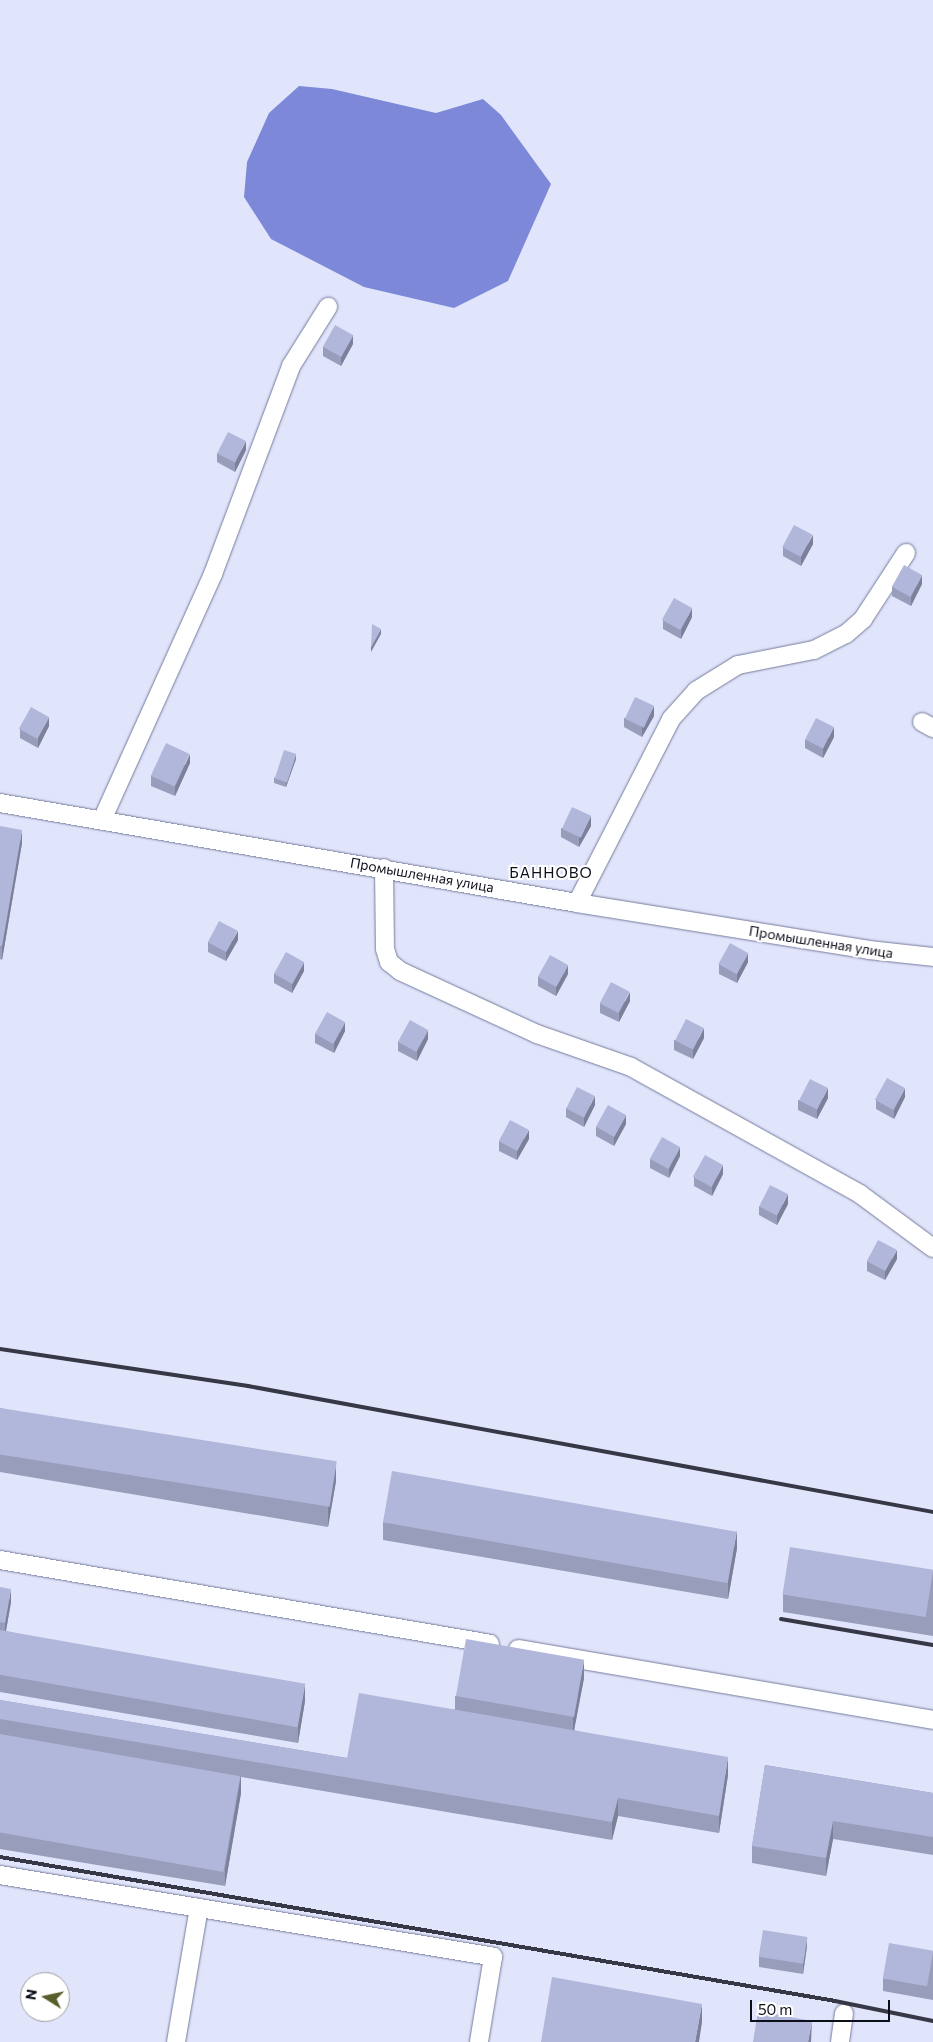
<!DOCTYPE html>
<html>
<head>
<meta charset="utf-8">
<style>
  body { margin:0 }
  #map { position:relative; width:933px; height:2042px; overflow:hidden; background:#e1e5fb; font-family:Commissioner,sans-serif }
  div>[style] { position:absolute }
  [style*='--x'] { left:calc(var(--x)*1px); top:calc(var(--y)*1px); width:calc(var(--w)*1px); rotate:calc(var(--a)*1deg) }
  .water>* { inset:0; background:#7d89d8 }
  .roads { filter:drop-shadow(0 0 1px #747a9b) drop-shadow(0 0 1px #747a9b) }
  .minor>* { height:18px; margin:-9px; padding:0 9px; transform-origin:9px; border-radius:9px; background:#fff }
  .rail>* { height:4px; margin:-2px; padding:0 2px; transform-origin:2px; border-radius:2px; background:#363846 }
  .wall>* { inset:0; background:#989dbb }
  .shaded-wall>* { inset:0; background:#7c8099 }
  .building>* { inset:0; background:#b1b7da; transform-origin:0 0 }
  span { translate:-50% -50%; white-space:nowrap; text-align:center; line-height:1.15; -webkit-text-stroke:4px #fff; paint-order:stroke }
  .street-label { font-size:14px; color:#0c0e1a }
  .neighbourhood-label { font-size:15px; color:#0c0e1a; letter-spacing:1px }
  .north { position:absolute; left:20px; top:1972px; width:50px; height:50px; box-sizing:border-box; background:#fff; border:1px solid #9e9fa3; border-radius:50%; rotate:280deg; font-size:14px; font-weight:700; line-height:20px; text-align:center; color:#0c0e1a }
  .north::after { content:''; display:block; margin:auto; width:18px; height:22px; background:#585d2b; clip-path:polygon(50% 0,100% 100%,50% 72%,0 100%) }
  .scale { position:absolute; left:750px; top:2000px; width:140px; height:22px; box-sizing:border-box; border:2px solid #0c0e1a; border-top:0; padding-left:6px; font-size:15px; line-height:18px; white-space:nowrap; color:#0c0e1a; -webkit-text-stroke:4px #fff; paint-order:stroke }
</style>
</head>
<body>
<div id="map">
  <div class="water">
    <div style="clip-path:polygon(299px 86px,332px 89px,436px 113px,483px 99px,501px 115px,551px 184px,508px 281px,454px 308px,364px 287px,271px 239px,244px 197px,247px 162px,269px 113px)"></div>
  </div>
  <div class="roads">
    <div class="minor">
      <div style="--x:922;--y:722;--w:13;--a:29"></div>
      <div style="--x:0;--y:803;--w:586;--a:9.83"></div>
      <div style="--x:577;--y:903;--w:296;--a:9.1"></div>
      <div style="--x:869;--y:950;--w:64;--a:6.2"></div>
      <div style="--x:102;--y:820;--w:270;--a:-65.7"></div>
      <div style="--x:213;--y:574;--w:222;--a:-69.4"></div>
      <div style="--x:291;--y:366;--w:70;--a:-57.9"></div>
      <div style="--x:384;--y:868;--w:81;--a:89.3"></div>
      <div style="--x:385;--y:949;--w:14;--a:73"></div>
      <div style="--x:389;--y:962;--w:14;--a:39"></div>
      <div style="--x:400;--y:971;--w:151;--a:24.7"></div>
      <div style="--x:537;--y:1034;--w:100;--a:19.3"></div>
      <div style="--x:631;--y:1067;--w:262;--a:29"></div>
      <div style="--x:860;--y:1194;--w:91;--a:36.5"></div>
      <div style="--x:577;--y:903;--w:207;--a:-62.9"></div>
      <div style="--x:671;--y:719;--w:38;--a:-48"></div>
      <div style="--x:696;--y:691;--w:49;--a:-31.8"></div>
      <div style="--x:738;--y:665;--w:77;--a:-11.2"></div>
      <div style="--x:814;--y:650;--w:36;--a:-27"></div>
      <div style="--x:846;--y:634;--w:23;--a:-41"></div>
      <div style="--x:863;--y:619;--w:79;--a:-56.9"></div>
      <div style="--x:0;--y:1560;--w:497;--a:9.7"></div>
      <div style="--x:518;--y:1649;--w:421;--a:9.7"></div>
      <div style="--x:0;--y:1875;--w:500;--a:9.4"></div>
      <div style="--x:493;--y:1957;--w:86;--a:99.4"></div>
      <div style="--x:176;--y:2042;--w:136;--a:-80.3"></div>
      <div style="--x:840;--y:2042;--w:29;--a:-82"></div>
    </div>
  </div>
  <div class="rail">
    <div style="--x:0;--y:1349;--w:251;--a:8.5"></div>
    <div style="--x:248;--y:1386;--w:696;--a:10.42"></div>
    <div style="--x:781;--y:1619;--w:154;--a:9.7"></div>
    <div style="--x:0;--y:1857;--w:847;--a:9.78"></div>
    <div style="--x:835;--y:2001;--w:100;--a:11.5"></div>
  </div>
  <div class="wall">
    <div style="clip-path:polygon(353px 344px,341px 366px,323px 356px,323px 347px)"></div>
    <div style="clip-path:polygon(246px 450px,235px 472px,217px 462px,217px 453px)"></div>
    <div style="clip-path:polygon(813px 544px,801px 566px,783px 556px,783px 547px)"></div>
    <div style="clip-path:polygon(922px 584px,911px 606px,892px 596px,892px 587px)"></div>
    <div style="clip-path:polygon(692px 617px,681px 639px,663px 629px,663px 620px)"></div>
    <div style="clip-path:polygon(654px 716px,642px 737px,624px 727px,624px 718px)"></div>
    <div style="clip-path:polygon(49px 726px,38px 748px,20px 738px,20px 729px)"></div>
    <div style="clip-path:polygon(834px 737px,823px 758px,805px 748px,805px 739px)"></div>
    <div style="clip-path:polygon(296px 759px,286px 787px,274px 783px,274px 778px)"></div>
    <div style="clip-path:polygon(190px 763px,175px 796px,151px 786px,151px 776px)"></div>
    <div style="clip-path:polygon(0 826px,22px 843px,2px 960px,0 959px)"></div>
    <div style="clip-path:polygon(591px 826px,579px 847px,561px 837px,561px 828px)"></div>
    <div style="clip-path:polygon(238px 940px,226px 961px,208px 952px,208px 942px)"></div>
    <div style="clip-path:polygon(748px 962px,737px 983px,719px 974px,719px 964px)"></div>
    <div style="clip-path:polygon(304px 971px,292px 993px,274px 983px,274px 974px)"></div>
    <div style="clip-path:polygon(568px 974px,556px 996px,538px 986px,538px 977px)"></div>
    <div style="clip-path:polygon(630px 1001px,619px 1022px,600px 1013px,600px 1003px)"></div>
    <div style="clip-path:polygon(345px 1031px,334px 1053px,315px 1043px,315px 1034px)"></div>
    <div style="clip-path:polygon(704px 1038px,693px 1059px,674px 1050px,674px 1040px)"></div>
    <div style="clip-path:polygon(428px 1039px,417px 1061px,398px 1051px,398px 1042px)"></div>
    <div style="clip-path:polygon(905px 1097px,894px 1119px,876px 1109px,876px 1100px)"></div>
    <div style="clip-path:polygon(828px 1098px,817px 1119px,798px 1110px,798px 1100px)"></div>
    <div style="clip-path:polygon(595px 1105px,584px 1127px,566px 1117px,566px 1108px)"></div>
    <div style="clip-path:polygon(626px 1124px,614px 1146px,596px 1136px,596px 1127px)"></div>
    <div style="clip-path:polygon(529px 1139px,517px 1160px,499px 1151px,499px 1141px)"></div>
    <div style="clip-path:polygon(680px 1156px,669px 1178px,650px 1168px,650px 1159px)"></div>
    <div style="clip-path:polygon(723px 1174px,712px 1196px,694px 1186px,694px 1177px)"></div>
    <div style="clip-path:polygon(788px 1204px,777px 1225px,759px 1215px,759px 1206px)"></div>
    <div style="clip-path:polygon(897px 1259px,885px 1280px,867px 1271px,867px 1261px)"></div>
    <div style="clip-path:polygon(0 1408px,336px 1481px,328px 1527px,0 1472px)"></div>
    <div style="clip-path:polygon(383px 1522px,737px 1548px,728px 1599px,383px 1540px)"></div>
    <div style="clip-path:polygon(933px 1570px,933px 1636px,783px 1612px,783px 1594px)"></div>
    <div style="clip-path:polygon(0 1587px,11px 1602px,6px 1631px,305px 1701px,298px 1743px,0 1692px)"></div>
    <div style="clip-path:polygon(584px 1678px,574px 1730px,728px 1775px,719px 1833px,618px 1816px,612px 1840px,241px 1777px,241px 1793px,225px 1886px,0 1849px,0 1700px,347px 1758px,455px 1709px,455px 1696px)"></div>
    <div style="clip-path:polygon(765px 1765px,933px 1793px,933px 1855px,833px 1839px,826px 1876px,752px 1863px,752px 1846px)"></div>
    <div style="clip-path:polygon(807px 1946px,803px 1974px,759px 1967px,759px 1957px)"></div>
    <div style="clip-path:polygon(933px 1951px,933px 2000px,883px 1991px,883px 1978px)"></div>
  </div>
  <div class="shaded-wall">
    <div style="clip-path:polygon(353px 335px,353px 344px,341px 366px,341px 357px)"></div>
    <div style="clip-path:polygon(246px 441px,246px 450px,235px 472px,235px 463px)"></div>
    <div style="clip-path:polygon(813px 535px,813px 544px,801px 566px,801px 556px)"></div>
    <div style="clip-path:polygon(922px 575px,922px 584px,911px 606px,911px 597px)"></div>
    <div style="clip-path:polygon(692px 608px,692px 617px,681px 639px,681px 630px)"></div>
    <div style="clip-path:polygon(381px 629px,381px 634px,371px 652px,371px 647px)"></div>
    <div style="clip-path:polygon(654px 706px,654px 716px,642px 737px,642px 728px)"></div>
    <div style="clip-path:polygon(49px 717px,49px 726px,38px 748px,38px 738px)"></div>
    <div style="clip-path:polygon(834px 727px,834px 737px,823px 758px,823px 749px)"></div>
    <div style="clip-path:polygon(190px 754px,190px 763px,175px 796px,175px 787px)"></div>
    <div style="clip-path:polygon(296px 754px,296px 759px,286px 787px,286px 782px)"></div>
    <div style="clip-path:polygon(591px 816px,591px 826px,579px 847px,579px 838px)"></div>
    <div style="clip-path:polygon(22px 830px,22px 843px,2px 960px,2px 946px)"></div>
    <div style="clip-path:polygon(238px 931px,238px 940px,226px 961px,226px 952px)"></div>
    <div style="clip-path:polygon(748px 953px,748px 962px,737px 983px,737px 974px)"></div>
    <div style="clip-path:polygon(304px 962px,304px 971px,292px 993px,292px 984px)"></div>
    <div style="clip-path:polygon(568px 965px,568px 974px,556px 996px,556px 987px)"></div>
    <div style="clip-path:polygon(630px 992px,630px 1001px,619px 1022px,619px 1013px)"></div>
    <div style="clip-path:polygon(345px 1022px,345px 1031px,334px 1053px,334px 1043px)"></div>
    <div style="clip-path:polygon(704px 1028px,704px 1038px,693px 1059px,693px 1050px)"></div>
    <div style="clip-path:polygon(428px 1030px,428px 1039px,417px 1061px,417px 1051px)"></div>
    <div style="clip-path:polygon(828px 1088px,828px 1098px,817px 1119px,817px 1110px)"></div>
    <div style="clip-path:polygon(905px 1088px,905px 1097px,894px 1119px,894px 1110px)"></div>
    <div style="clip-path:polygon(595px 1096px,595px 1105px,584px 1127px,584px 1118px)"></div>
    <div style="clip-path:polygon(626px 1115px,626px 1124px,614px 1146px,614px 1136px)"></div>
    <div style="clip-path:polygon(529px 1130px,529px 1139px,517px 1160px,517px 1151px)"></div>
    <div style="clip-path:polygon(680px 1147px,680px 1156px,669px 1178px,669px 1169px)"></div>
    <div style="clip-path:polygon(723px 1165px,723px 1174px,712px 1196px,712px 1187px)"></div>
    <div style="clip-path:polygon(788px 1194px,788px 1204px,777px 1225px,777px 1216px)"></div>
    <div style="clip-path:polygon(897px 1250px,897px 1259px,885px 1280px,885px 1271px)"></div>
    <div style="clip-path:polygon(336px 1464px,336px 1481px,328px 1527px,328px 1509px)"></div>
    <div style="clip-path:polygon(737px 1530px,737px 1548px,728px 1599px,728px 1581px)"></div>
    <div style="clip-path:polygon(11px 1589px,11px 1602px,5px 1636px,5px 1623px)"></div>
    <div style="clip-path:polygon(584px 1660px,584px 1678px,573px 1736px,573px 1718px)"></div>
    <div style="clip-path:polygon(305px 1683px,305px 1701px,298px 1743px,298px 1725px)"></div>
    <div style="clip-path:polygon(728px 1757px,728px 1775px,719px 1833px,719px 1816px)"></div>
    <div style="clip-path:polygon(241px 1775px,241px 1793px,225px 1886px,225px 1869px)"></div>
    <div style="clip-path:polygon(618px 1798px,618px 1816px,612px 1840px,612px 1822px)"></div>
    <div style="clip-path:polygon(833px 1821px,833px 1839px,826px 1876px,826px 1858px)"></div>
    <div style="clip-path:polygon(807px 1937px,807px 1946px,803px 1974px,803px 1965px)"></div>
    <div style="clip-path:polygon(702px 2004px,702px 2022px,699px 2042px,695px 2042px)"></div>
    <div style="clip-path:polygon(812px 2021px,811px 2042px,808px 2042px)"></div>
  </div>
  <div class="building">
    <div style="left:335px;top:325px;width:21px;height:25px;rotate:29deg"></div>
    <div style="left:228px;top:432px;width:20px;height:24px;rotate:27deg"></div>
    <div style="left:794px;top:525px;width:21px;height:25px;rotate:28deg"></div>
    <div style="left:904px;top:565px;width:21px;height:25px;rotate:29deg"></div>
    <div style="left:674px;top:598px;width:21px;height:25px;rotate:29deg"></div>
    <div style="clip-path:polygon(372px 624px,381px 629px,371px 647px)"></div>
    <div style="left:635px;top:697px;width:21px;height:24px;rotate:25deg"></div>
    <div style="left:31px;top:707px;width:21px;height:25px;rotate:29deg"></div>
    <div style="left:816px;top:718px;width:20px;height:24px;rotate:27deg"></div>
    <div style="left:166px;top:743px;width:26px;height:36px;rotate:25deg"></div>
    <div style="left:284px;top:750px;width:13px;height:30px;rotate:18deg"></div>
    <div style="left:572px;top:807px;width:21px;height:24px;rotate:25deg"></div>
    <div style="clip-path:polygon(0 826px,22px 830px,2px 946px,0 946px)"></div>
    <div style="left:219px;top:921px;width:21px;height:24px;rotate:28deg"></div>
    <div style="left:730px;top:943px;width:21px;height:24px;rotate:29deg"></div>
    <div style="left:286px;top:952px;width:21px;height:25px;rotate:29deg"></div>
    <div style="left:550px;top:955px;width:21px;height:25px;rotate:29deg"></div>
    <div style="left:611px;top:982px;width:21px;height:24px;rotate:28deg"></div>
    <div style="left:327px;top:1012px;width:21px;height:25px;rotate:29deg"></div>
    <div style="left:686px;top:1019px;width:20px;height:24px;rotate:27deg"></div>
    <div style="left:410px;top:1020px;width:21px;height:25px;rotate:29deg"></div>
    <div style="left:887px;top:1078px;width:21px;height:25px;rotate:29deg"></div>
    <div style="left:810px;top:1079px;width:20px;height:24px;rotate:27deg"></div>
    <div style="left:577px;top:1087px;width:20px;height:24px;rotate:27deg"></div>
    <div style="left:608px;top:1105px;width:21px;height:25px;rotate:29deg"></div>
    <div style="left:510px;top:1120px;width:21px;height:24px;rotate:28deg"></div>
    <div style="left:662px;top:1137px;width:21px;height:25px;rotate:29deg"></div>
    <div style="left:705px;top:1155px;width:21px;height:25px;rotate:29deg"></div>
    <div style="left:770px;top:1185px;width:20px;height:24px;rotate:27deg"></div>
    <div style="left:878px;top:1240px;width:21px;height:24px;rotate:28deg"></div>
    <div style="left:0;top:1408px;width:341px;height:46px;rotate:9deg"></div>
    <div style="left:392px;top:1471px;width:350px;height:52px;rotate:10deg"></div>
    <div style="left:790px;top:1547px;width:145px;height:48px;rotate:9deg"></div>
    <div style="clip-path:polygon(0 1587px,11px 1589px,5px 1623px,0 1622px)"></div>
    <div style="left:0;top:1630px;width:310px;height:44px;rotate:10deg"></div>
    <div style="left:466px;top:1639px;width:120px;height:58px;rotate:10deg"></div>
    <div style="clip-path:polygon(359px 1693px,728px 1757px,719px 1816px,618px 1798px,612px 1822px,0 1719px,0 1700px,347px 1758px)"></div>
    <div style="left:0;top:1734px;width:244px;height:97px;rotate:10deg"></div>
    <div style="clip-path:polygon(765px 1765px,933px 1793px,933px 1837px,833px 1821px,826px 1858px,752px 1846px)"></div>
    <div style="left:763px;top:1930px;width:45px;height:27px;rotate:9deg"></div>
    <div style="left:889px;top:1943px;width:45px;height:36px;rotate:10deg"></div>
    <div style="clip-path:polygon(552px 1977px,702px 2004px,695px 2042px,541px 2042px)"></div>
    <div style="clip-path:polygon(758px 2011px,812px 2021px,808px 2042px,753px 2042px)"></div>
  </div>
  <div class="street-label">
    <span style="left:422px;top:875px;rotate:10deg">Промышленная улица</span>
    <span style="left:821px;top:942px;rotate:9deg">Промышленная улица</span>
  </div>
  <div class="neighbourhood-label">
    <span style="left:551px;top:873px">БАННОВО</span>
  </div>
  <div class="north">N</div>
  <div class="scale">50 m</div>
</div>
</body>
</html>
